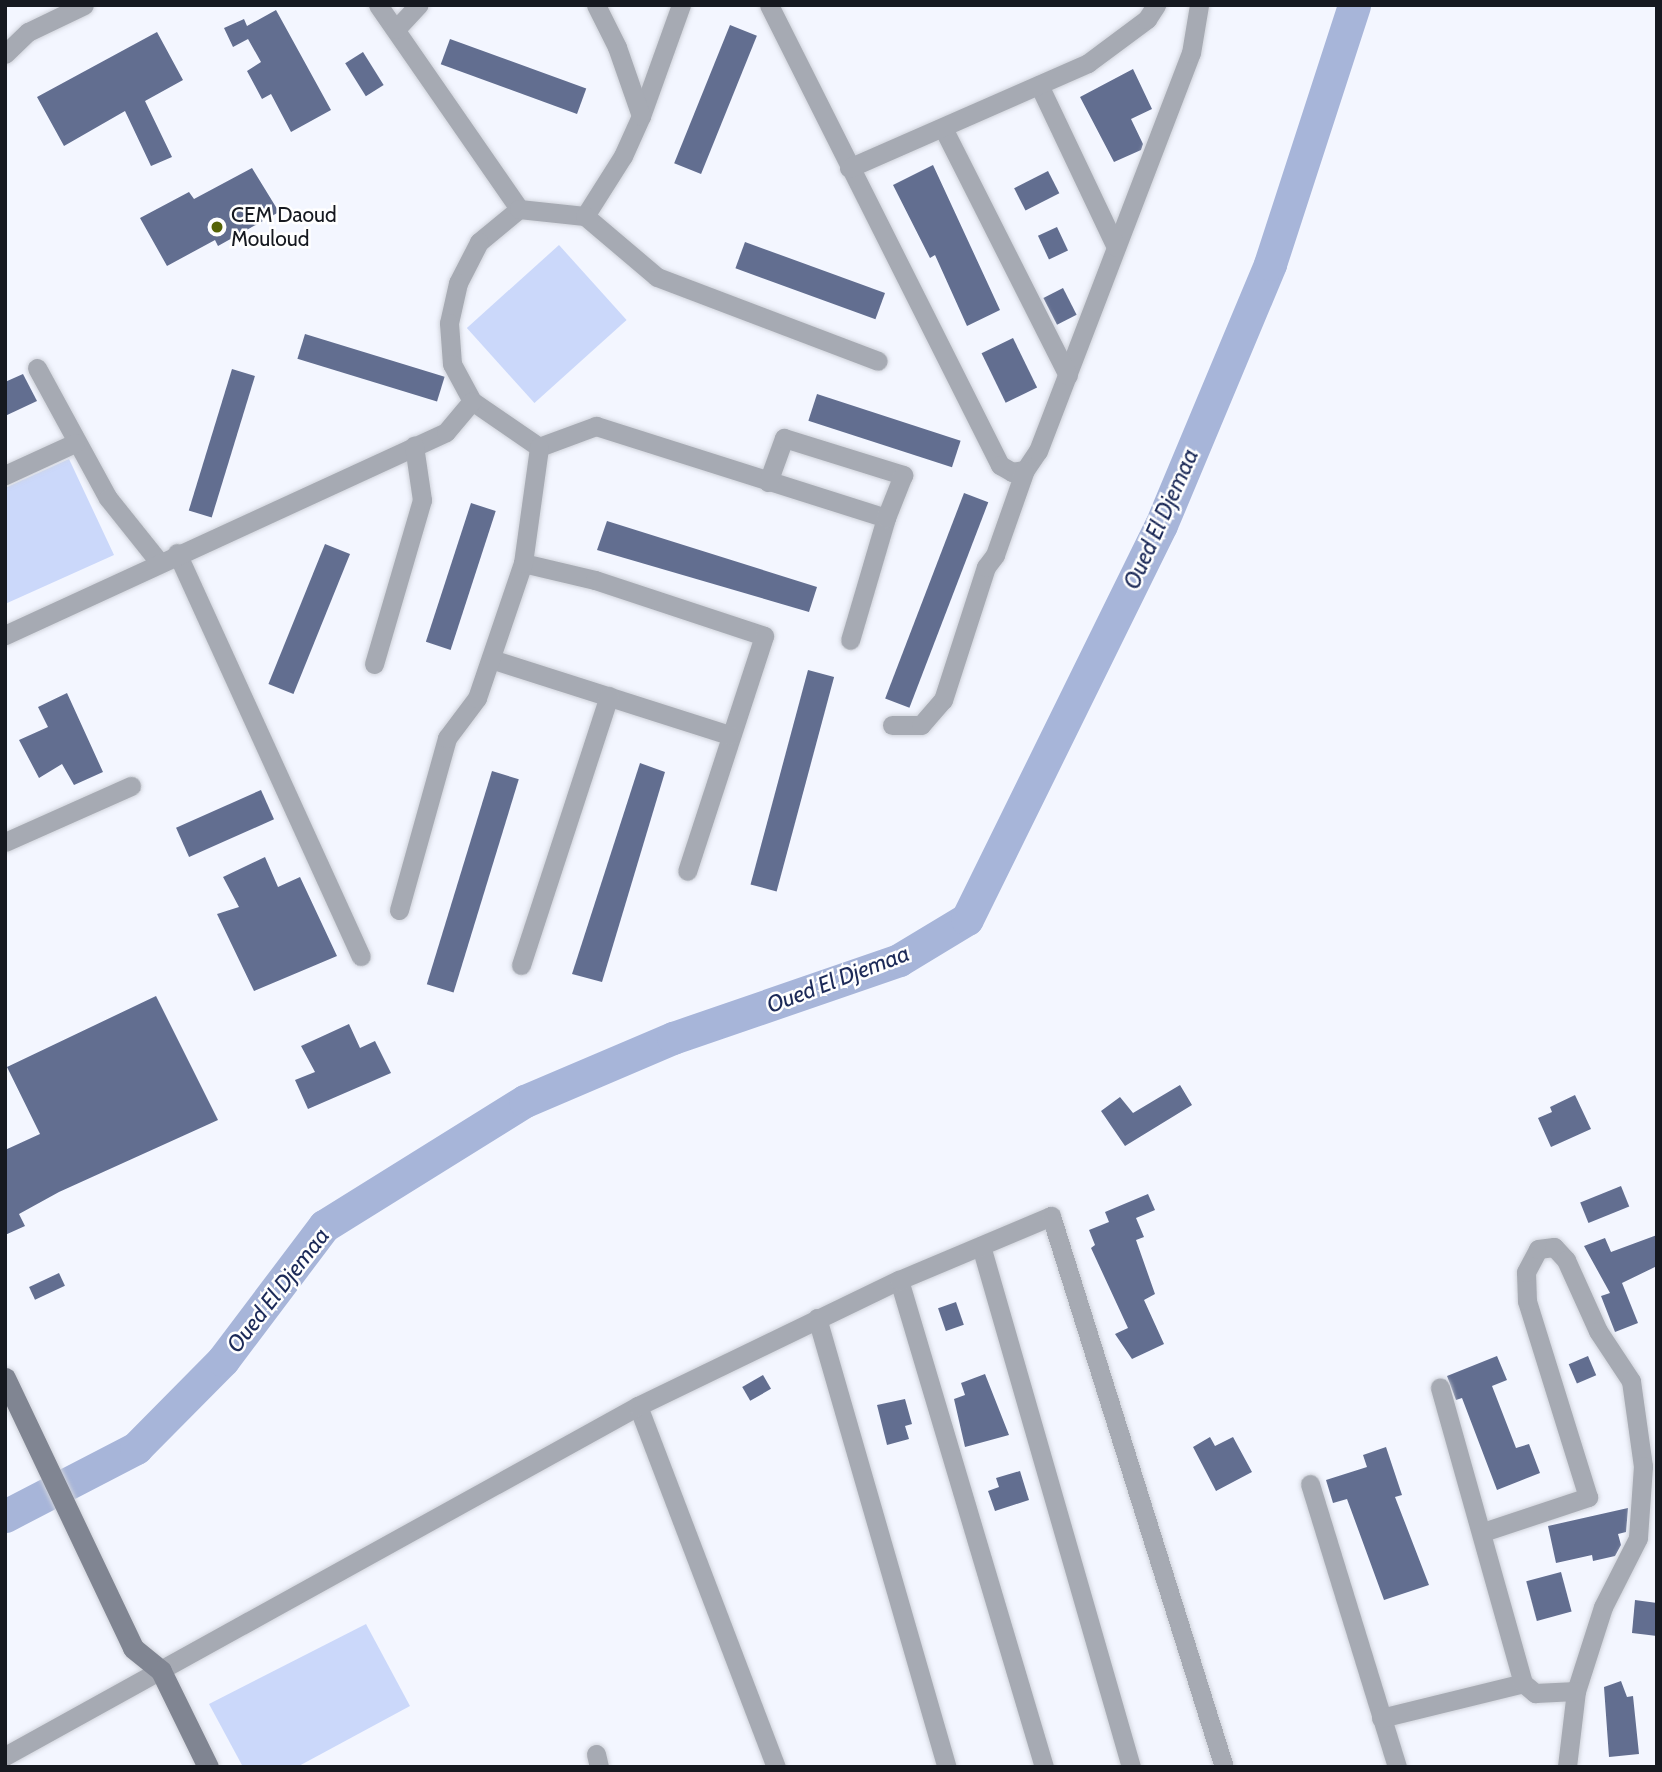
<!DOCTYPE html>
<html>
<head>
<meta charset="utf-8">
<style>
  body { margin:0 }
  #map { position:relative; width:1662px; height:1772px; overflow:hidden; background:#f3f6ff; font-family:Cabin,sans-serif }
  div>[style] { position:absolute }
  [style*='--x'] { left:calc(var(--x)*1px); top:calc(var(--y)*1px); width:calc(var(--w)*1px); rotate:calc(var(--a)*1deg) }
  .green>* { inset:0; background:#cbd8fa; transform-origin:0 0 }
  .river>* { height:33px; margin:-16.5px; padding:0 16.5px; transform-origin:16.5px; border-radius:16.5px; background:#a7b5d9 }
  .building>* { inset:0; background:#626e90; transform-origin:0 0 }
  .roads { filter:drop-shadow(0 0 2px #d0d3db) drop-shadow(0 0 2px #d0d3db) }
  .street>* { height:19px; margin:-9.5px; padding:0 9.5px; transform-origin:9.5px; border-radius:9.5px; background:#a6aab3 }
  .secondary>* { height:21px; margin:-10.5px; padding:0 10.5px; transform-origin:10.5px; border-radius:10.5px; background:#808592 }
  .dots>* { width:19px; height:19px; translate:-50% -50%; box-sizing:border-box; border:4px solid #fff; border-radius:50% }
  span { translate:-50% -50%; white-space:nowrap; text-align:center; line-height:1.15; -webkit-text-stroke:5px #fff; paint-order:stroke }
  .poi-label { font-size:21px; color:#161920 }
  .left { translate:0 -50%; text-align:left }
  .water-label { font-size:23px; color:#1c2a58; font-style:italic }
  .frame { position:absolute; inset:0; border:7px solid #161920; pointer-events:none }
</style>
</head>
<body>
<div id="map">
  <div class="green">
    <div style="left:559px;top:245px;width:101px;height:124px;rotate:48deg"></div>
    <div style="clip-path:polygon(69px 459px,114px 555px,5px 604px,5px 488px)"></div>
    <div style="clip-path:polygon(366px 1624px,410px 1706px,297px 1767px,243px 1767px,209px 1704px)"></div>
  </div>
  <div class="river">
    <div style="--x:5;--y:1516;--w:148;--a:-27.4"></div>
    <div style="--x:136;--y:1448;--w:124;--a:-45.3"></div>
    <div style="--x:223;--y:1360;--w:168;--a:-53"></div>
    <div style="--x:324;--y:1226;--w:237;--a:-31.9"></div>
    <div style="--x:525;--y:1101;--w:161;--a:-23.1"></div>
    <div style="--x:673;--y:1038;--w:239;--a:-19"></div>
    <div style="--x:899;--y:960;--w:79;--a:-31.1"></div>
    <div style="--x:967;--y:919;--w:439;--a:-63.8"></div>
    <div style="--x:1161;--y:525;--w:283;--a:-67.3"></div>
    <div style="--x:1270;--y:264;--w:272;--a:-72"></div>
  </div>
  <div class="building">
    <div style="clip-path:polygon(276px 10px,331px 110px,291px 132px,271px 94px,262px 99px,247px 71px,261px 62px,248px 39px,233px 47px,224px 28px,244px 19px,247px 26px)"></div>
    <div style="left:730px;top:25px;width:29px;height:149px;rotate:22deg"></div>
    <div style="clip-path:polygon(157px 32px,183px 80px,145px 101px,172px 157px,151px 166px,125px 111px,64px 146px,37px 97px)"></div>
    <div style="left:450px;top:39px;width:145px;height:27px;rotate:20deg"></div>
    <div style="left:363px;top:52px;width:39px;height:21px;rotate:58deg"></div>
    <div style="clip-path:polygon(1133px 69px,1152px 109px,1131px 119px,1143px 144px,1141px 150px,1114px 162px,1080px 97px)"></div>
    <div style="clip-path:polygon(933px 165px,1000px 310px,967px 326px,935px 255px,930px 258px,893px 185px)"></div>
    <div style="clip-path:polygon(252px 168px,279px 212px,218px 246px,215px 240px,167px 266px,140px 218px,189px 192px,194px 199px)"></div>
    <div style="left:1048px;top:171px;width:25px;height:38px;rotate:63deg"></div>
    <div style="left:1057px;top:227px;width:26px;height:21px;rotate:65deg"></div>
    <div style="left:745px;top:242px;width:149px;height:28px;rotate:20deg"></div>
    <div style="left:1063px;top:288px;width:30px;height:22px;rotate:63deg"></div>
    <div style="left:305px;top:334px;width:146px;height:26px;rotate:17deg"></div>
    <div style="left:1013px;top:338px;width:55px;height:35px;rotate:64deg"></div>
    <div style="left:232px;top:369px;width:24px;height:148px;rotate:17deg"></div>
    <div style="clip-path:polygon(23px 374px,37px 401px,5px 416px,5px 382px)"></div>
    <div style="left:817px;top:394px;width:151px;height:28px;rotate:18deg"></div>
    <div style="left:964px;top:493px;width:26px;height:220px;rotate:21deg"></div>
    <div style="left:471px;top:503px;width:26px;height:146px;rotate:18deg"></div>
    <div style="clip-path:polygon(607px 521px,817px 587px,809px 612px,597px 550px)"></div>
    <div style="left:325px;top:544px;width:27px;height:151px;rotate:22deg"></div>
    <div style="left:808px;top:670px;width:27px;height:222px;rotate:15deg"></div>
    <div style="clip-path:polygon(67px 693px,103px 772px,74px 785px,62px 764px,39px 778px,19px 740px,48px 727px,38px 707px)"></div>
    <div style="clip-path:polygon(640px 763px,665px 772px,602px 982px,572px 974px)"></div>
    <div style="left:492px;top:771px;width:28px;height:223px;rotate:17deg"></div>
    <div style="left:261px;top:790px;width:32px;height:93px;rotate:66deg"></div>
    <div style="clip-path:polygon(265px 857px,278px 887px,300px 877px,337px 956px,254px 991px,217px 914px,239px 907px,223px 877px)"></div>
    <div style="clip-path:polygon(156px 996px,218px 1120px,59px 1192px,19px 1214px,25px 1226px,5px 1235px,5px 1150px,40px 1134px,7px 1067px)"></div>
    <div style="clip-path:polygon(349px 1024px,360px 1048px,375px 1041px,391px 1073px,308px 1109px,295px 1080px,315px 1072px,301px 1046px)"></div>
    <div style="clip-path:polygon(1180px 1085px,1192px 1105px,1125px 1146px,1101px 1111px,1120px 1097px,1133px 1113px)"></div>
    <div style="clip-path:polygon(1575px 1095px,1591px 1129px,1551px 1147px,1538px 1118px,1552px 1112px,1550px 1107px)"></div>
    <div style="left:1621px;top:1186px;width:22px;height:44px;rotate:68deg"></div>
    <div style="clip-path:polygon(1148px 1194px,1155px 1210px,1136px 1218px,1144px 1237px,1136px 1240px,1155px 1294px,1144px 1300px,1164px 1344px,1132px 1359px,1115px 1334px,1128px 1328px,1091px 1248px,1095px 1245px,1089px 1230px,1109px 1222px,1105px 1212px)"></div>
    <div style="clip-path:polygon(1657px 1235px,1657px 1266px,1622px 1283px,1638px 1323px,1615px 1332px,1601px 1296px,1610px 1293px,1584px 1246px,1605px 1238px,1611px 1252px)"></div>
    <div style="left:59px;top:1273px;width:14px;height:33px;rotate:65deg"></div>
    <div style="left:956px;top:1302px;width:24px;height:19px;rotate:71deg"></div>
    <div style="clip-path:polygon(1497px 1356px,1507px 1380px,1492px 1386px,1516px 1448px,1529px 1444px,1540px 1473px,1497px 1490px,1462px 1398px,1456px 1400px,1447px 1376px)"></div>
    <div style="left:1588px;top:1356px;width:21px;height:21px;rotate:67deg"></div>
    <div style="clip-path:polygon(985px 1374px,1009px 1435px,965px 1447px,954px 1399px,965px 1395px,961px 1383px)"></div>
    <div style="left:763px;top:1375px;width:16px;height:24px;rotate:60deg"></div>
    <div style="clip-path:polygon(905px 1399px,912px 1424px,905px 1426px,909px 1439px,887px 1445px,877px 1405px)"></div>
    <div style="clip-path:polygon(1210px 1437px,1215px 1446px,1233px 1437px,1252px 1472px,1216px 1491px,1193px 1447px)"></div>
    <div style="clip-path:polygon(1386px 1447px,1402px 1495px,1395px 1497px,1429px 1585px,1384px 1600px,1347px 1499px,1333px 1503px,1326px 1480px,1367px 1467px,1363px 1455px)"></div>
    <div style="clip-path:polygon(1020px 1471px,1029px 1500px,995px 1511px,988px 1491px,999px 1487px,996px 1478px)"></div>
    <div style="clip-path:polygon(1628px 1508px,1626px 1532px,1618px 1534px,1621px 1545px,1615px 1556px,1593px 1561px,1592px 1555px,1556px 1563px,1548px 1526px)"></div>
    <div style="left:1561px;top:1572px;width:41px;height:36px;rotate:75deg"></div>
    <div style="clip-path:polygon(1635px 1600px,1657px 1603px,1657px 1636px,1632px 1633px)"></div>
    <div style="clip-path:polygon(1621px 1681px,1627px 1697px,1633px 1696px,1639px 1754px,1609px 1757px,1604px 1687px)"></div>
  </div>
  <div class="roads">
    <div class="street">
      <div style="--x:378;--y:5;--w:248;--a:55.3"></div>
      <div style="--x:519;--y:209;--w:52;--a:140.5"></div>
      <div style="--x:479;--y:242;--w:46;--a:117.1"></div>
      <div style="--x:458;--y:283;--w:41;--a:102.7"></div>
      <div style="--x:449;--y:323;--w:41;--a:85.8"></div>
      <div style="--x:452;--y:364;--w:42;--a:61.6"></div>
      <div style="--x:472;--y:401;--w:81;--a:34.5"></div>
      <div style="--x:539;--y:447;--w:61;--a:-20.2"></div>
      <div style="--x:596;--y:426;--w:304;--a:17.6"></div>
      <div style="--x:886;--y:518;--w:127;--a:106.4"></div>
      <div style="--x:769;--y:5;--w:515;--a:63.34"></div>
      <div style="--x:1000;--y:465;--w:14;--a:30"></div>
      <div style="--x:1012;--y:472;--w:13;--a:-9"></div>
      <div style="--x:1025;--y:470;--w:23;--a:-56"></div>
      <div style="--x:1038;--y:451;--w:426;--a:-69"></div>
      <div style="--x:1191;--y:53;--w:49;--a:-80.5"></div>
      <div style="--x:396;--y:29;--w:33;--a:-47"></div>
      <div style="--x:5;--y:54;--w:32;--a:-44"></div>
      <div style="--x:28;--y:32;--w:62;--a:-25.7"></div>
      <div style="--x:1039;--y:85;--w:179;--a:64.6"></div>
      <div style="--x:641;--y:116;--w:118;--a:-70.2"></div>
      <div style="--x:943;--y:128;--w:277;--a:63.2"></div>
      <div style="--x:849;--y:168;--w:261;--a:-23.7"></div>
      <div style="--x:1088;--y:63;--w:74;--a:-36.7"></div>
      <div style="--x:1147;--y:19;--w:17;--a:-57"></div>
      <div style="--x:519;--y:209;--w:66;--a:6.1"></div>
      <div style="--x:585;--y:216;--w:71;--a:-57.7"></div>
      <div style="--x:623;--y:156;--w:44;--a:-65.8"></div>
      <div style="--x:641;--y:116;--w:73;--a:-109.2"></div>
      <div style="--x:617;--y:47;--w:47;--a:-116.6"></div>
      <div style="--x:585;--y:216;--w:94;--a:40.3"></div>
      <div style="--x:657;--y:277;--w:236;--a:20.8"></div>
      <div style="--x:37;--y:368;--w:148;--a:61.4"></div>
      <div style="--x:108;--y:498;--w:82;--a:51.4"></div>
      <div style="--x:5;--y:475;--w:77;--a:-24.6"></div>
      <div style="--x:768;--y:482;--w:47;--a:-70"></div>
      <div style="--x:784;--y:438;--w:125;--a:17.3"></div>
      <div style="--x:903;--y:475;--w:46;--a:111.6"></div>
      <div style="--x:177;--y:553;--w:443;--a:65.5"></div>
      <div style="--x:523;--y:563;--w:74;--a:13.3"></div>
      <div style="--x:595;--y:580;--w:178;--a:18.3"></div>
      <div style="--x:764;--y:636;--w:247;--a:108.1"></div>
      <div style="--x:5;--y:635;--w:485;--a:-24.7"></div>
      <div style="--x:446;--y:432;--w:40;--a:-50"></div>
      <div style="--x:491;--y:659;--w:250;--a:17.7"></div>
      <div style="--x:374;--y:664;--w:171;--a:-73.7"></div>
      <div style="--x:422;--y:500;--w:55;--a:-98.4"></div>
      <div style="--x:892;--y:725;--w:29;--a:0"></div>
      <div style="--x:921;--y:725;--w:33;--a:-49"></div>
      <div style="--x:943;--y:700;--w:140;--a:-72.1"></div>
      <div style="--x:986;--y:567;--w:15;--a:-53"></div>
      <div style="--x:995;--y:555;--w:90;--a:-70.6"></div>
      <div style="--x:5;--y:842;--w:138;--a:-24"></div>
      <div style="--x:399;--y:910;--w:179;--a:-74.4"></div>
      <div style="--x:447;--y:738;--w:50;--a:-53.1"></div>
      <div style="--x:477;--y:698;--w:143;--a:-71.2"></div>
      <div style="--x:523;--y:563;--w:117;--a:-82.1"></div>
      <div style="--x:521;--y:965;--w:283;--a:-71.9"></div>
      <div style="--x:981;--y:1246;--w:542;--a:73.94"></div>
      <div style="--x:899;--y:1280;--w:508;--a:73.42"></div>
      <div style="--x:817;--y:1318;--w:467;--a:73.9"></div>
      <div style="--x:638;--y:1406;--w:386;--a:69.1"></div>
      <div style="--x:1310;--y:1484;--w:296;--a:72.9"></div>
      <div style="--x:1483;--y:1532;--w:111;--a:-18.4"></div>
      <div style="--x:1588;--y:1497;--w:205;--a:-107.3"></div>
      <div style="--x:1527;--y:1301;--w:29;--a:-92"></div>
      <div style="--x:1526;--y:1272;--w:26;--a:-62"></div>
      <div style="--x:1538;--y:1249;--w:16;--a:-7"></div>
      <div style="--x:1554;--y:1247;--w:18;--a:47"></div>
      <div style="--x:1566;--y:1260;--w:78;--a:65.7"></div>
      <div style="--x:1598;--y:1331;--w:60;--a:56.6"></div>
      <div style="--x:1631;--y:1381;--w:86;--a:82"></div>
      <div style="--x:1643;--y:1466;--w:72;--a:94"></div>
      <div style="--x:1638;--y:1538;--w:77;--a:116.9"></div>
      <div style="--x:1603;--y:1607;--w:88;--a:107.8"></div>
      <div style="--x:1576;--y:1691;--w:77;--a:96.8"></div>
      <div style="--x:1523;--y:1683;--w:16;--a:40"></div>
      <div style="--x:1535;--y:1693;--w:41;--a:-2.8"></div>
      <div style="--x:1381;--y:1718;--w:146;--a:-13.8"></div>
      <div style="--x:1523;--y:1683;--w:307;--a:-105.7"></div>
      <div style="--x:596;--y:1754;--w:13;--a:77"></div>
      <div style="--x:5;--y:1756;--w:723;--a:-28.94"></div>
      <div style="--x:638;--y:1406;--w:290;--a:-25.8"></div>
      <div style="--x:899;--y:1280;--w:165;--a:-22.8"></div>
      <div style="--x:1051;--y:1216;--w:578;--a:72.57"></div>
    </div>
    <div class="secondary">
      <div style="--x:5;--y:1378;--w:299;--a:64.6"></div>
      <div style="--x:133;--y:1648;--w:36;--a:39"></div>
      <div style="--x:161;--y:1671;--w:107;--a:63.9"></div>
    </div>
  </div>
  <div class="dots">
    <div style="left:217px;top:227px;background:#556306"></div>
  </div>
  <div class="poi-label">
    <span class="left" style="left:231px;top:227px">CEM Daoud<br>Mouloud</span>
  </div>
  <div class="water-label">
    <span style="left:1161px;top:519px;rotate:-66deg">Oued El Djemaa</span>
    <span style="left:838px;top:979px;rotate:-21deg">Oued El Djemaa</span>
    <span style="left:278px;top:1290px;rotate:-52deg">Oued El Djemaa</span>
  </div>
  <div class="frame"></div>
</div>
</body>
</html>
